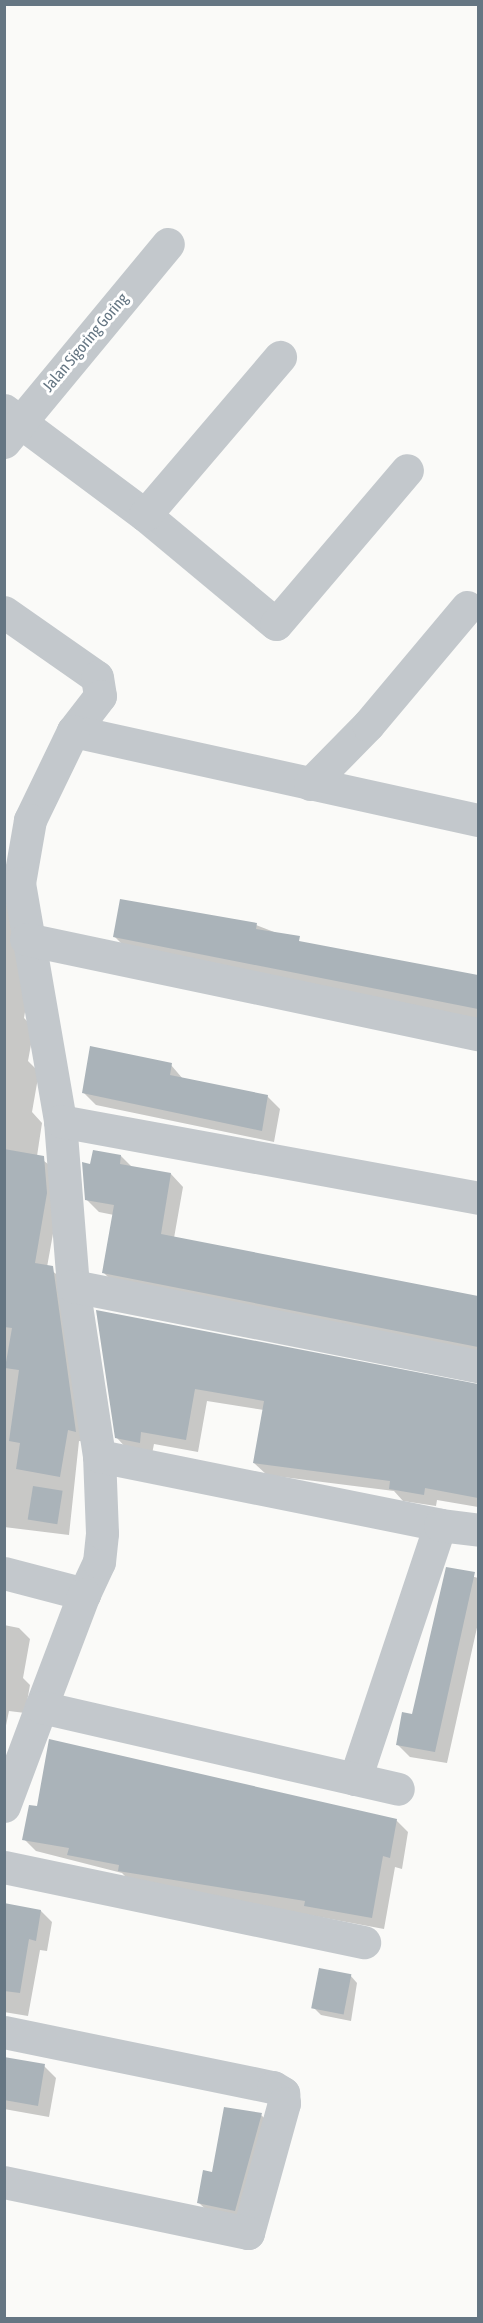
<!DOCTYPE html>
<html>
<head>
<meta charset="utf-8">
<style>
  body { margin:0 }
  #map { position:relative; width:483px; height:2323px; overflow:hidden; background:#fafaf8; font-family:"Asap Condensed",sans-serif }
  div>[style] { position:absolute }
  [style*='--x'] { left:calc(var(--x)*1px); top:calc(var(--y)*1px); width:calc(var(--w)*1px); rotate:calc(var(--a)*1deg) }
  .shadow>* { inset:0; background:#0003 }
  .building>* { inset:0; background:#aab3b9; transform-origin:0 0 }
  .minor>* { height:33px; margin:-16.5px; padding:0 16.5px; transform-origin:16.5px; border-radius:16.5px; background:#c3c8cc }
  span { translate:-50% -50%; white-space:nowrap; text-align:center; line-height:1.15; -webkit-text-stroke:6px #fff; paint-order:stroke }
  .street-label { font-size:16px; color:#657683 }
  .frame { position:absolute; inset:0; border:6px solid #657683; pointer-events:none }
</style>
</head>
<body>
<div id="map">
  <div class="shadow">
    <div style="clip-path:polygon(4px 886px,28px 994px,24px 1018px,34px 1028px,28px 1061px,39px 1072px,32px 1112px,42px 1123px,37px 1156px,55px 1169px,58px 1206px,47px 1267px,64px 1280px,87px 1442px,79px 1441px,69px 1535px,4px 1527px)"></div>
    <div style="clip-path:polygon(256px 925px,305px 944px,478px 976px,478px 1019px,125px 947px,115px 937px)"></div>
    <div style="clip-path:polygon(171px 1065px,183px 1079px,267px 1096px,280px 1109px,274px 1142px,96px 1105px,84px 1093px)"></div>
    <div style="clip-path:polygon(121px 1156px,132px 1167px,171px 1174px,183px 1187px,174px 1238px,478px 1297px,478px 1356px,116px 1285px,103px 1272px,114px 1215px,99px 1212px,86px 1199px,91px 1165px)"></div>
    <div style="clip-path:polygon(97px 1311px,478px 1385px,478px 1507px,437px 1500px,436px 1506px,403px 1501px,394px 1491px,267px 1475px,254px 1463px,264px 1410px,207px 1401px,198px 1452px,154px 1444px,152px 1454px,129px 1451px,117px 1438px)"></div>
    <div style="clip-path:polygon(447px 1569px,478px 1578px,478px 1623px,447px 1763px,410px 1757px,398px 1745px,413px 1715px)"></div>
    <div style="clip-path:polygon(4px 1625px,19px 1628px,30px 1639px,23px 1678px,30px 1685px,25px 1713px,9px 1711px,4px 1735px)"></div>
    <div style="clip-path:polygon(396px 1820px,408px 1832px,402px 1869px,395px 1867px,384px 1929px,131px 1882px,122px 1873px,36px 1851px,24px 1839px)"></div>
    <div style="clip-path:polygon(4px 1905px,41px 1911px,52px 1922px,47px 1951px,40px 1950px,28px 2016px,4px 2012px)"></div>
    <div style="clip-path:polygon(350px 1975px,357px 1983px,351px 2021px,321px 2015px,314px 2008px)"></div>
    <div style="clip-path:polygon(4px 2059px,44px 2066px,56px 2078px,49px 2117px,4px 2109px)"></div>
    <div style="clip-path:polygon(261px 2115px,275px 2128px,248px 2224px,213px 2216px,199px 2203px,214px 2174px)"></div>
  </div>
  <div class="building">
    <div style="clip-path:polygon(120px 899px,257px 923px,256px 929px,300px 936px,299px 941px,478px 975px,478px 1009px,113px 937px)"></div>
    <div style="clip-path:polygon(90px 1046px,172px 1063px,170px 1075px,268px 1095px,262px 1131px,82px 1093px)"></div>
    <div style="clip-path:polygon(4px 1149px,44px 1156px,47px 1193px,35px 1263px,53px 1266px,76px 1432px,68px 1430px,60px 1477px,16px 1469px,20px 1443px,9px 1441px,19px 1370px,5px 1368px,12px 1328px,4px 1327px)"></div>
    <div style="clip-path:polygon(93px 1150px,121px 1155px,120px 1164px,171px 1173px,161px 1234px,478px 1296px,478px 1347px,102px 1273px,114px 1205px,85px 1200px,82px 1162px,90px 1164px)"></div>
    <div style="clip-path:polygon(96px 1310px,478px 1384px,478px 1498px,425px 1488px,424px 1495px,389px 1489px,390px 1481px,253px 1463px,264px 1401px,195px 1389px,186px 1440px,141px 1432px,140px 1443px,115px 1438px)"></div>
    <div style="left:33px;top:1486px;width:30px;height:34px;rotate:9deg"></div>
    <div style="clip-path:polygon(446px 1567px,475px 1572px,435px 1752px,396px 1745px,402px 1712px,412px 1714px)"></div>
    <div style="clip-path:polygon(49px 1739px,397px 1819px,390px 1858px,383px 1856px,372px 1918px,304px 1906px,305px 1901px,118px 1871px,119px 1865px,67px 1855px,69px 1848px,22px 1840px,29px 1805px,37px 1806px)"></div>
    <div style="clip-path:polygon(4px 1903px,41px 1910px,36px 1941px,29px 1939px,20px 1993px,4px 1991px)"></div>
    <div style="left:319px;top:1968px;width:33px;height:41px;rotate:11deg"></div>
    <div style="clip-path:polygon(4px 2057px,45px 2064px,38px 2106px,4px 2100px)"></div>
    <div style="clip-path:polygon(224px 2107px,262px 2113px,235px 2211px,197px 2203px,203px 2170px,212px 2172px)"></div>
  </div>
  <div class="minor">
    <div style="--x:4;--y:410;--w:176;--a:36.7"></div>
    <div style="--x:145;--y:515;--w:170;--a:39.8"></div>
    <div style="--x:276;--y:624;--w:202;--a:-49.6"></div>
    <div style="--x:4;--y:442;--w:257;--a:-50.4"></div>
    <div style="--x:145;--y:515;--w:208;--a:-49.5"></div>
    <div style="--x:4;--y:612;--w:113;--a:35"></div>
    <div style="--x:97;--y:677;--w:19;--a:81"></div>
    <div style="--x:100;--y:696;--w:44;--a:127.6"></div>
    <div style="--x:73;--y:731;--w:415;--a:12.4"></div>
    <div style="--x:73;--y:731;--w:99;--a:115.8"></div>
    <div style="--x:30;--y:820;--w:64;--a:99.9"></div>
    <div style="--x:19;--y:883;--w:242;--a:80.2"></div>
    <div style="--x:60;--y:1121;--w:166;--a:85.5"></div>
    <div style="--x:73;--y:1286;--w:172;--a:81.3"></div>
    <div style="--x:310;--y:784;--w:83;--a:-45.5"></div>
    <div style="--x:368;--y:725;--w:154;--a:-50"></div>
    <div style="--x:26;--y:939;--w:462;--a:11.9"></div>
    <div style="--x:60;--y:1121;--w:425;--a:10.4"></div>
    <div style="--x:73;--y:1286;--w:413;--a:11.2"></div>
    <div style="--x:4;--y:1573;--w:83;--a:14.7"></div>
    <div style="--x:84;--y:1594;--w:35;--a:-65"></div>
    <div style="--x:99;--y:1562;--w:29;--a:-84"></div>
    <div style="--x:102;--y:1533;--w:77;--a:-92.2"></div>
    <div style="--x:99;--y:1456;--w:348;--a:11.4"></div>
    <div style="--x:41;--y:1707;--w:121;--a:-69.2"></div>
    <div style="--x:355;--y:1779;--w:268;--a:-71.5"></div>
    <div style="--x:440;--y:1525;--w:38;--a:7"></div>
    <div style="--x:4;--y:1806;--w:106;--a:-69.5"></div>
    <div style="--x:41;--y:1707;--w:366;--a:12.9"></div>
    <div style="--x:4;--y:1867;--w:368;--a:11.8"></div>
    <div style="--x:4;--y:2032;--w:275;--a:11.6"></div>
    <div style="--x:273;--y:2087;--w:12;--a:31"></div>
    <div style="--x:283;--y:2093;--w:10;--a:84"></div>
    <div style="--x:284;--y:2103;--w:135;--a:105.5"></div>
    <div style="--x:248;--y:2233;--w:249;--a:-168.2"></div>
  </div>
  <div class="street-label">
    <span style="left:85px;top:342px;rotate:-50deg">Jalan Sigoring Goring</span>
  </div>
  <div class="frame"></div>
</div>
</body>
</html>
